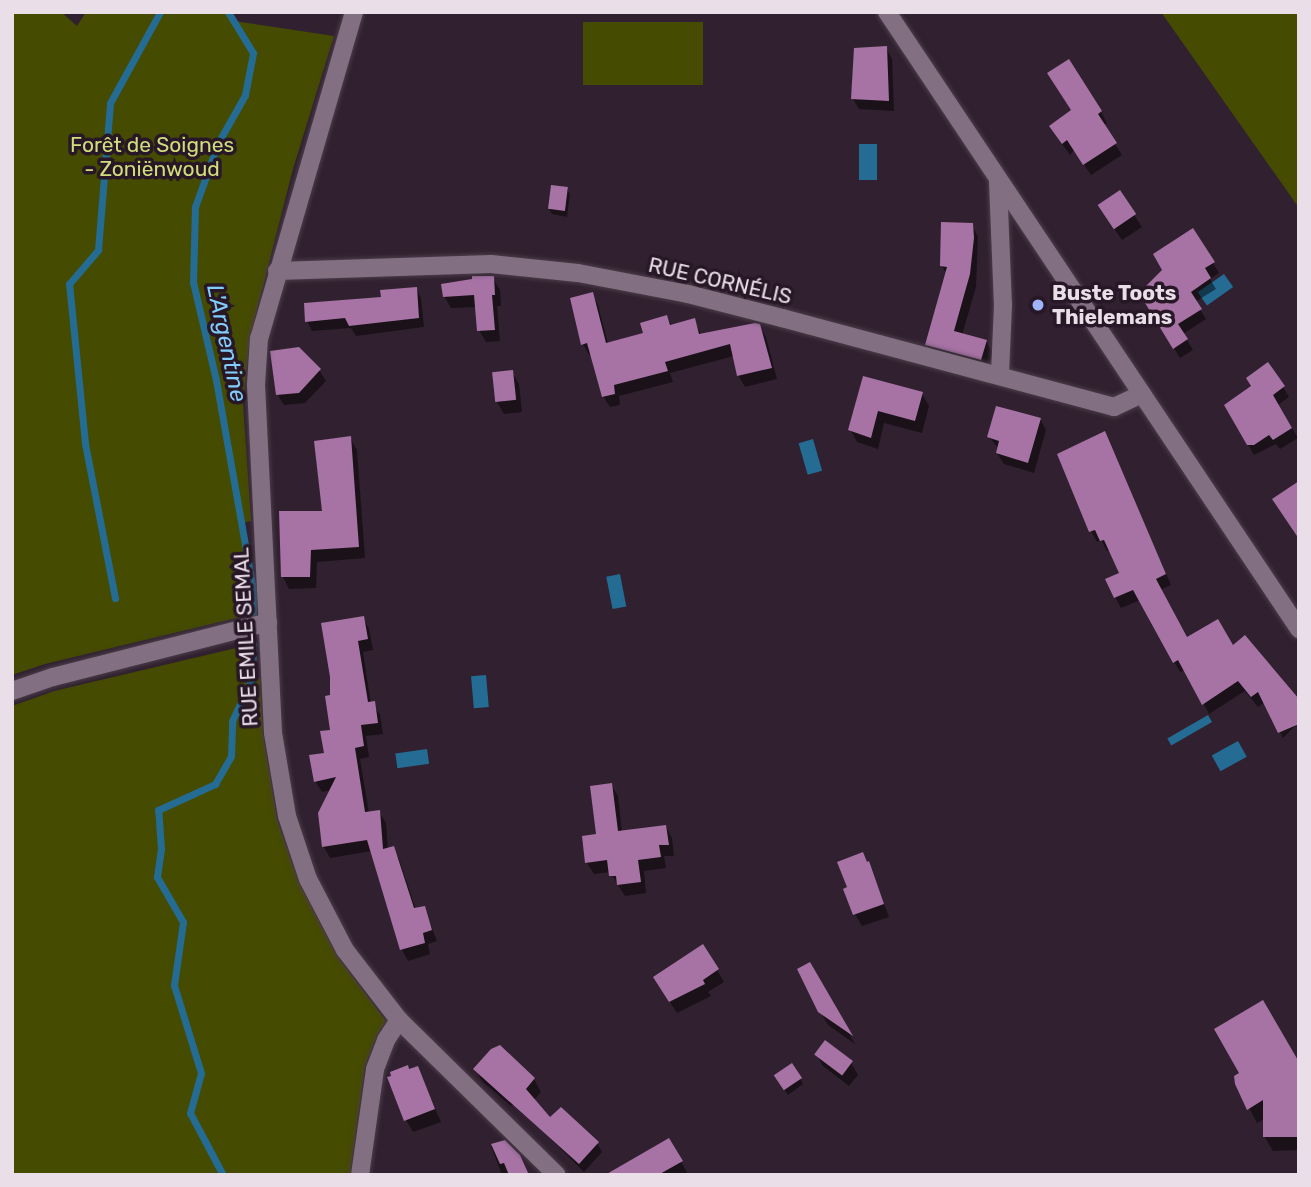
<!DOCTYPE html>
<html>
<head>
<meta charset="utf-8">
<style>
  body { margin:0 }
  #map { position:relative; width:1311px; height:1187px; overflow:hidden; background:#312130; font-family:Rubik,sans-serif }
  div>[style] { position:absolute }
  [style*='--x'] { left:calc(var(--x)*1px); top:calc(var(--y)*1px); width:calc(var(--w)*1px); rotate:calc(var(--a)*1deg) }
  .green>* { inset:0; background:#454b01; transform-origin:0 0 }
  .water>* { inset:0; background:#246c93; transform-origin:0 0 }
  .shadow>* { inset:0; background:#0007 }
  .stream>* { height:7px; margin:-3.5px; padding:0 3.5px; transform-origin:3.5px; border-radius:3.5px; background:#246c93 }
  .building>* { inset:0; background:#a673a4; transform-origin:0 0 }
  .roads { filter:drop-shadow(0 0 2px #4b3d4a) drop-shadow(0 0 2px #4b3d4a) }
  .street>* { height:18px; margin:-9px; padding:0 9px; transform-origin:9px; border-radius:9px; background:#836f82 }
  .dots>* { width:19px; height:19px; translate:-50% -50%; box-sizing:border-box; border:4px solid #271727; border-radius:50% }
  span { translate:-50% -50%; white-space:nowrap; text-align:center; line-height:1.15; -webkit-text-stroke:7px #271727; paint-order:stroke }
  .park-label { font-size:21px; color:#d1dd7c }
  .street-label { font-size:21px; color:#eadfe9 }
  .poi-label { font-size:21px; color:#eadfe9; font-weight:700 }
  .left { translate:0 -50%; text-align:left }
  .water-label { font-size:23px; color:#81ccf9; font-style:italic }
  .frame { position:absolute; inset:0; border:14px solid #eadfe9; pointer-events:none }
</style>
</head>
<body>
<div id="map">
  <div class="green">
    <div style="clip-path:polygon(12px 12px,61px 12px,77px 26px,86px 12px,228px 12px,234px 21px,334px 36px,293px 169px,250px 337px,243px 403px,251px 521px,241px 523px,253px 590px,253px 614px,45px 664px,12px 675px)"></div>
    <div style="clip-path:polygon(1161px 12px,1299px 12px,1299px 208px)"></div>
    <div style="left:703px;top:22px;width:63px;height:120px;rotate:90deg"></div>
    <div style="clip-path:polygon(253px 644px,252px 678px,260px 678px,263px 734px,277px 819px,299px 883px,337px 956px,386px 1021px,377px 1035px,365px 1066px,350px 1175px,12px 1175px,12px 706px,54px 691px)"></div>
  </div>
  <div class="water">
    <div style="left:859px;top:144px;width:18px;height:36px"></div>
    <div style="left:1224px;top:274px;width:16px;height:32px;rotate:55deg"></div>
    <div style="left:813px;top:439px;width:33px;height:15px;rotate:74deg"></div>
    <div style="left:620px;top:574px;width:33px;height:14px;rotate:79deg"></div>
    <div style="left:486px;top:675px;width:32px;height:15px;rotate:85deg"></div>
    <div style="left:1208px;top:715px;width:8px;height:47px;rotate:60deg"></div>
    <div style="left:1238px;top:741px;width:18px;height:30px;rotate:61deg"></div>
    <div style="left:427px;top:749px;width:15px;height:32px;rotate:82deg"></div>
  </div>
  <div class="shadow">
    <div style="clip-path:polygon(886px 48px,892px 59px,894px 111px,859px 109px,853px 99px)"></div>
    <div style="clip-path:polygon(1073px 111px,1101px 112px,1107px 123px,1103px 125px,1122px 155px,1091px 175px,1074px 150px,1070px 155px,1058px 138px)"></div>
    <div style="clip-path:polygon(567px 189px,570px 194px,567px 217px,552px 214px,549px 209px)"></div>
    <div style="clip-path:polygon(1119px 192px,1142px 227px,1122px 240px,1106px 217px)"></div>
    <div style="clip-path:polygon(972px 225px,978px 237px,976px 287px,962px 335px,986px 341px,993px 353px,987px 371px,934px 356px,927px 344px,947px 274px,942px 266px)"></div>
    <div style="clip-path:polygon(1213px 263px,1219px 273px,1210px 279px,1216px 289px,1195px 302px,1206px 319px,1183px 334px,1193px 350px,1180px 358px,1141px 293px)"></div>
    <div style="clip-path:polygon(493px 278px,500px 290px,501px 306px,497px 306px,500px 341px,486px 342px,479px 330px,477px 307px,451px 308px,444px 296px)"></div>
    <div style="clip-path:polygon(416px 288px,421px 298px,424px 327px,356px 336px,351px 328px,312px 331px,307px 321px)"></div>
    <div style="clip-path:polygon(592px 294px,598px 305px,608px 344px,645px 334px,667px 317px,672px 326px,694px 320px,702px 336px,759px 326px,766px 337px,777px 379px,745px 387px,738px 375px,734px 356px,670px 373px,673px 382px,619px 396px,620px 405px,610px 407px,603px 396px,592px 354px,589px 355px,583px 344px)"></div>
    <div style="clip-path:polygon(319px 370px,326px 381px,305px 403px,284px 405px,277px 394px)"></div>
    <div style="clip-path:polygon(512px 372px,519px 384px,522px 412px,504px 414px,497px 402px,494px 374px)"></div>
    <div style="clip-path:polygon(864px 378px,922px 394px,929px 406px,922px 433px,884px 423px,878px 449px,857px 442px,850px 429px)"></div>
    <div style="clip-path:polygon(1283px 387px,1289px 397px,1278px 405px,1298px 438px,1280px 449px,1276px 444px,1254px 455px,1226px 406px)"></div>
    <div style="clip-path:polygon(1040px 419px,1046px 430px,1034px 473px,1004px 464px,997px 453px,999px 449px,989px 437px)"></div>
    <div style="clip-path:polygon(1105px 434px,1171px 585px,1160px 590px,1187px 640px,1232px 648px,1299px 722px,1283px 738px,1265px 702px,1258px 707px,1245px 691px,1209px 714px,1186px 670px,1180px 672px,1140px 600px,1121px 608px,1115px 597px,1121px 574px,1110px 550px,1107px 551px,1101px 540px,1097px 542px,1091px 531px,1059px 455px)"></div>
    <div style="clip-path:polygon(350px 438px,357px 450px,365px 558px,317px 562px,316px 588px,289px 589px,283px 577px,324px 513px)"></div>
    <div style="clip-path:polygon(363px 618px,369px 629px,373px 650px,363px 652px,371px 704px,380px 714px,383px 734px,366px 736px,369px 757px,360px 759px,369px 813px,379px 812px,386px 823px,388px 850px,393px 848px,399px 859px,416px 910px,424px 908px,437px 941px,428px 944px,430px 954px,408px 961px,402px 950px,372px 851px,330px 858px,324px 847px,319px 814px,332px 790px,322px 792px,315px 781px,332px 731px,332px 696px)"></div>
    <div style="clip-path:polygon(611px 785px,618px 796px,622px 833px,666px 827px,672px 838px,674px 856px,664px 856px,666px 868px,644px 871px,646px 893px,625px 896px,610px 872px,594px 874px,587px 863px,584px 837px,597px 836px)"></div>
    <div style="clip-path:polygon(868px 863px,889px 917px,862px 926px,855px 914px,849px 888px)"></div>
    <div style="clip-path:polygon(809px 964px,855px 1044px,828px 1025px,820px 1011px)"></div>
    <div style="clip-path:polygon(717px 970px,724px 982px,708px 992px,711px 996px,677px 1013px,662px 990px)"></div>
    <div style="clip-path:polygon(816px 1054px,851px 1063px,858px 1075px,849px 1086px,823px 1066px)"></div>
    <div style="clip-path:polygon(1299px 1065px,1299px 1150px,1273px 1151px,1264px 1136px,1264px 1119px,1257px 1123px,1236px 1083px)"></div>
    <div style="clip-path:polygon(417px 1068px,441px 1122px,413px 1132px,406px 1120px,393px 1077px)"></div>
    <div style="clip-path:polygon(475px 1069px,534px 1079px,541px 1092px,523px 1112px,514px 1104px,511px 1106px,482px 1081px)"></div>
    <div style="clip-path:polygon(800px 1078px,803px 1084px,788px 1095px,779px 1082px)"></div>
    <div style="clip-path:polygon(548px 1136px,597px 1143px,602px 1152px,584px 1172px)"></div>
    <div style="clip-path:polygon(669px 1140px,688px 1174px,628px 1175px)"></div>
    <div style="clip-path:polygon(504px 1142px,519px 1156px,529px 1175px,502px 1175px,491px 1146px)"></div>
  </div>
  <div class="stream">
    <div style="--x:228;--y:12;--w:48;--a:58.6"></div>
    <div style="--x:253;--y:53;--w:43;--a:100.8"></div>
    <div style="--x:245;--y:95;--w:55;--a:119.4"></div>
    <div style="--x:218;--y:143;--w:68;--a:109.8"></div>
    <div style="--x:195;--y:207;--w:75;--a:91.5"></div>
    <div style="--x:193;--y:282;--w:101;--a:76.8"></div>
    <div style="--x:216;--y:380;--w:213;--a:80"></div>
    <div style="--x:253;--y:590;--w:24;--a:90"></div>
    <div style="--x:115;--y:598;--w:158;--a:-101"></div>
    <div style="--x:85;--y:443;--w:160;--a:-95.7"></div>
    <div style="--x:69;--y:284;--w:45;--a:-49.5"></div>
    <div style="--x:98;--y:250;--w:147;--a:-85.3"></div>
    <div style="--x:110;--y:103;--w:104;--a:-61.2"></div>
    <div style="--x:223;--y:1175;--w:70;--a:-118"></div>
    <div style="--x:190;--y:1113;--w:41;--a:-74.6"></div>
    <div style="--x:201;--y:1073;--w:92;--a:-107.1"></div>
    <div style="--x:174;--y:985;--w:64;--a:-81.9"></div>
    <div style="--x:183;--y:922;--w:52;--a:-120"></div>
    <div style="--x:157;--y:877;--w:28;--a:-82"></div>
    <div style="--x:161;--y:849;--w:39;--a:-94"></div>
    <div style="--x:158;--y:810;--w:63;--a:-24.5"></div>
    <div style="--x:215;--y:784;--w:32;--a:-60"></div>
    <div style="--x:231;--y:756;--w:35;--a:-88"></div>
    <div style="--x:232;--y:721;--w:47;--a:-65.1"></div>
    <div style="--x:252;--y:678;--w:34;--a:-88"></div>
  </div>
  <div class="building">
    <div style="clip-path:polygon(887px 46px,889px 101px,851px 99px,854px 48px)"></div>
    <div style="clip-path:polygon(1069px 59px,1102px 111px,1098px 114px,1117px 143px,1083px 165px,1067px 140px,1062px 144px,1049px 126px,1071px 110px,1047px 73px)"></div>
    <div style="left:551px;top:185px;width:17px;height:24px;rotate:7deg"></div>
    <div style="left:1120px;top:190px;width:29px;height:27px;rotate:56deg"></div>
    <div style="clip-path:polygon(941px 222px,973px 223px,974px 238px,970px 274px,954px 331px,987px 340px,981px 360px,925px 345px,947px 267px,940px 266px)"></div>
    <div style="clip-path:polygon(1193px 228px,1215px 262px,1205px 268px,1211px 278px,1191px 292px,1202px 309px,1178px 324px,1188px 339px,1173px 349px,1139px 293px,1162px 270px,1153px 254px)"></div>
    <div style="clip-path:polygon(472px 276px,494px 276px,495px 295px,492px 295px,495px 330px,477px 331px,474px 295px,443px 297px,441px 284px,472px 279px)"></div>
    <div style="clip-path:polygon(417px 287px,419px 318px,349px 326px,345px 318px,305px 322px,304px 303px,381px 297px,380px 290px)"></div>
    <div style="clip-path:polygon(593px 292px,606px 343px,643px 333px,640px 323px,667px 315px,670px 325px,695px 318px,699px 334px,755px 323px,760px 324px,772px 368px,737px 376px,730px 344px,665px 362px,668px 371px,614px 385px,615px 394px,602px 397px,587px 343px,581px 345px,570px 298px)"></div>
    <div style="clip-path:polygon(299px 347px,321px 369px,299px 393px,276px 395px,270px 351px)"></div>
    <div style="clip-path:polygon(1268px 362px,1285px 386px,1273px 395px,1292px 428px,1273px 440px,1269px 435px,1254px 445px,1247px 445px,1224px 405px,1251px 386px,1246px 378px)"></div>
    <div style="left:513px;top:370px;width:30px;height:21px;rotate:84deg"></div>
    <div style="clip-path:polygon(863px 376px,923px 392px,915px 421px,878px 411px,871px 438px,848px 430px)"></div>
    <div style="clip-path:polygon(996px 406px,1041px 418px,1028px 463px,996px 453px,999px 441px,987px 437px)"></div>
    <div style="clip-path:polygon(1105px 431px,1166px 574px,1156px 579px,1187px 637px,1218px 619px,1233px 645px,1245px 635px,1299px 699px,1299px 724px,1278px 733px,1258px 692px,1251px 697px,1238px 681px,1202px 705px,1178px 660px,1173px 663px,1133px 590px,1114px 598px,1105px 579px,1119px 573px,1104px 540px,1100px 541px,1095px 530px,1089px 532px,1057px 454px)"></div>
    <div style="clip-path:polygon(351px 436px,359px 547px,311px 550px,310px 577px,281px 577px,279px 511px,322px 511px,314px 441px)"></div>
    <div style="clip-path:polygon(1299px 481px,1299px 539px,1272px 499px)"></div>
    <div style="clip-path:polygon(364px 616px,368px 639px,358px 641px,368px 702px,375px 701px,378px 723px,361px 725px,364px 746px,355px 748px,365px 812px,380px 810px,383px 849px,394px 846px,414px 908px,425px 906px,432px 930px,423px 933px,425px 943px,400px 950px,367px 840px,322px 847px,318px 813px,336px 777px,314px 782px,309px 755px,324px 753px,320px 731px,330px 730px,325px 696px,330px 695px,330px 677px,321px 623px)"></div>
    <div style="clip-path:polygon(612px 783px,618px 831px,666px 825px,669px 845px,659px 845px,661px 857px,638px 860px,641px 882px,617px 885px,616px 876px,609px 876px,607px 860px,585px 863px,582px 836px,596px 834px,590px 786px)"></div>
    <div style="clip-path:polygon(863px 852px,867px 862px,869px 861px,884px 904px,853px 915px,843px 889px,847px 887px,837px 862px)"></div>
    <div style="clip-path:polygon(703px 944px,719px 969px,703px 980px,705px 984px,669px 1002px,653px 977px)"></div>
    <div style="clip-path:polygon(810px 962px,853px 1036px,818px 1012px,797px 969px)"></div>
    <div style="clip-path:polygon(1263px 1000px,1299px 1062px,1299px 1137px,1263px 1137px,1263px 1100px,1247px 1110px,1235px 1084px,1234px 1076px,1239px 1073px,1214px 1029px)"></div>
    <div style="left:825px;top:1040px;width:35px;height:18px;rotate:37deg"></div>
    <div style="clip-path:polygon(500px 1045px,535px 1078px,526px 1089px,550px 1117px,561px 1107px,599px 1142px,579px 1164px,473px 1069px,491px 1049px)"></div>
    <div style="left:792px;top:1063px;width:18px;height:22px;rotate:56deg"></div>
    <div style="clip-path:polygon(408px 1065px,409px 1069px,418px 1066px,435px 1109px,404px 1121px,387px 1077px,391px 1076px,390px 1072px)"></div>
    <div style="clip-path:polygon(669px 1138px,683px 1161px,658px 1175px,605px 1175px)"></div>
    <div style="clip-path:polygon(505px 1140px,520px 1155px,529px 1175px,509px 1175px,504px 1163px,500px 1164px,491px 1144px)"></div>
  </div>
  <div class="roads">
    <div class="street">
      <div style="--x:354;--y:12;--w:340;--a:106.2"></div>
      <div style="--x:259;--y:338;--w:47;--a:93.7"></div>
      <div style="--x:256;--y:385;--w:348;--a:87.2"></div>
      <div style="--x:273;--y:733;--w:84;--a:80.4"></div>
      <div style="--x:287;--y:816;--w:66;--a:71.6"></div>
      <div style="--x:308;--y:879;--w:80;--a:62.5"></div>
      <div style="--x:345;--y:950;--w:88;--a:52.4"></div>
      <div style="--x:399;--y:1020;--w:221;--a:44.5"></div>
      <div style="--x:887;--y:12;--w:742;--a:56.27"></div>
      <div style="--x:998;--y:182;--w:123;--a:87.7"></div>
      <div style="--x:1003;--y:305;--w:70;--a:92.5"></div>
      <div style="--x:277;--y:271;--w:214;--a:-1.9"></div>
      <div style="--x:491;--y:264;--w:87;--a:5.9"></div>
      <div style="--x:578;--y:273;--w:112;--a:10.8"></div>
      <div style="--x:688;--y:294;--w:97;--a:14.3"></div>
      <div style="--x:782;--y:318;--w:344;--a:15"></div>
      <div style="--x:1114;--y:407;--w:31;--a:-25"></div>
      <div style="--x:12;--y:691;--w:43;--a:-18.9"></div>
      <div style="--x:53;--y:677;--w:222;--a:-14.3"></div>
      <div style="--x:360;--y:1175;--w:107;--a:-81.9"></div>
      <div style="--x:375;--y:1069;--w:31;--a:-69"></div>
      <div style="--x:386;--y:1040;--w:24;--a:-57"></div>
    </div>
  </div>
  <div class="dots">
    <div style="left:1038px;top:305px;background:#a0b3fd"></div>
  </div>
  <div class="park-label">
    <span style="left:152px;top:157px">Forêt de Soignes<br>- Zoniënwoud</span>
  </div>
  <div class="street-label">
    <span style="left:720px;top:281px;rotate:13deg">RUE CORNÉLIS</span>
    <span style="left:246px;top:637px;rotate:-93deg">RUE EMILE SEMAL</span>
  </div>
  <div class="poi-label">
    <span class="left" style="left:1052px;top:305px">Buste Toots<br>Thielemans</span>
  </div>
  <div class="water-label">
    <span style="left:227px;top:343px;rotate:78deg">L'Argentine</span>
  </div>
  <div class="frame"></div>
</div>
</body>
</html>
